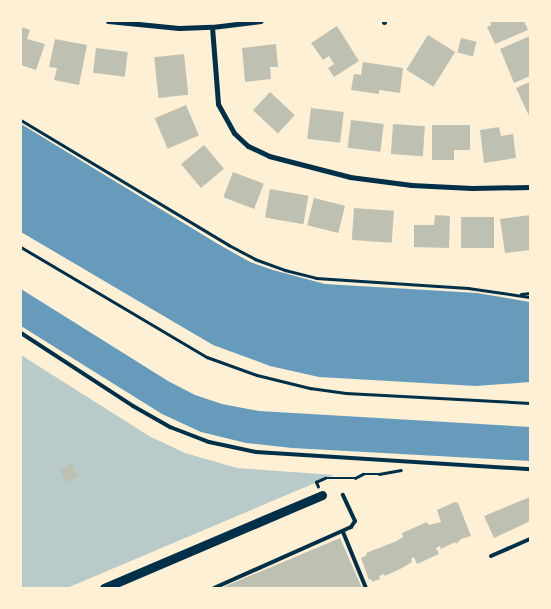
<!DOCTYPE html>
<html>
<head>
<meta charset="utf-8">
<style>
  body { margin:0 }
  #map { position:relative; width:551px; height:609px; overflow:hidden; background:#fdf0d5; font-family:"Roboto Condensed",sans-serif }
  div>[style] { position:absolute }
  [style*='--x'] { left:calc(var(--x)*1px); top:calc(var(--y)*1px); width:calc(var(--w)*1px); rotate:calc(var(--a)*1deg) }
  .green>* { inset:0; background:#b9caca }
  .water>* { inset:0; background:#669bbc }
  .building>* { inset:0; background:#bec0b2; transform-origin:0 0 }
  .path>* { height:2.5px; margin:-1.25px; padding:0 1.25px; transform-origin:1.25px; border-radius:1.25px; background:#003049 }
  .service>* { height:4px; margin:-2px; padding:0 2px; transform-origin:2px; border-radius:2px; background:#003049 }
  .minor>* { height:5px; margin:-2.5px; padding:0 2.5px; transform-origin:2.5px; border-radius:2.5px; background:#003049 }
  .tertiary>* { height:9px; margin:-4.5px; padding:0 4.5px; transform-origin:4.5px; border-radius:4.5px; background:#003049 }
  span { translate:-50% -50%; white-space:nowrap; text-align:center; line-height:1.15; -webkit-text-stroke:5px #fdf0d5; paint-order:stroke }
  .frame { position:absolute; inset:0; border:22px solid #fdf0d5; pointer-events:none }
</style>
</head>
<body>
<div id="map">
  <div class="green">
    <div style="clip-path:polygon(21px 355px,149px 436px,185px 453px,237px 468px,334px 475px,67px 588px,21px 588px)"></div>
  </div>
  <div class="water">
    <div style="clip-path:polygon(21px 124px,218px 244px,250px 262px,273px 270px,325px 284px,477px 293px,530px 302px,530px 382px,476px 386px,319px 377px,270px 366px,213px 345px,21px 232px)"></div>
    <div style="clip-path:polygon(21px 289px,168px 381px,195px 395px,222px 404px,259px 411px,530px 427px,530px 461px,292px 448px,246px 443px,201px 432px,162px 414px,21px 326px)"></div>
  </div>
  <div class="building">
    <div style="clip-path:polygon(490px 21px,524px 21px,528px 30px,495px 44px,487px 27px,491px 25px)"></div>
    <div style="clip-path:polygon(337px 26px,359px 61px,334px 77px,328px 68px,334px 64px,329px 56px,323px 60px,311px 43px)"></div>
    <div style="clip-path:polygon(21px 27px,30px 30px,27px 39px,45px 44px,36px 70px,21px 65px)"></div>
    <div style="left:428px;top:35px;width:32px;height:41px;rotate:32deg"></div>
    <div style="clip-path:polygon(530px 36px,530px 76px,514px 83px,500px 49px)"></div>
    <div style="left:461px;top:38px;width:16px;height:15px;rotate:14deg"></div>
    <div style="clip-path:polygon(55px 39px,87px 45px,79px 85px,54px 80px,57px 68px,49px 67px)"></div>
    <div style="clip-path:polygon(276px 44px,278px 67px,270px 67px,271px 79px,245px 82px,242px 48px)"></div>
    <div style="left:96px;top:48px;width:32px;height:25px;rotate:7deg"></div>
    <div style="left:184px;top:54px;width:41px;height:30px;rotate:84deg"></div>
    <div style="clip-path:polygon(363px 62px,403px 68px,400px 93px,379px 90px,379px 94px,351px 90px,354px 74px,361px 75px)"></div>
    <div style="clip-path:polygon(530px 82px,530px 118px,516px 88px)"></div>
    <div style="left:270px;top:92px;width:34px;height:25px;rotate:43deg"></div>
    <div style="left:186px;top:105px;width:33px;height:34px;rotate:67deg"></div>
    <div style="left:311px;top:108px;width:33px;height:31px;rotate:7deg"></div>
    <div style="left:351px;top:120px;width:33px;height:28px;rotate:7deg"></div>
    <div style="left:393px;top:124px;width:32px;height:30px;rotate:4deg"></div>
    <div style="clip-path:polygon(432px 125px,470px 125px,470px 150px,454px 150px,454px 160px,432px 160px)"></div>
    <div style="clip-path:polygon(499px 127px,501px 136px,513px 134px,516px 158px,484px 163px,480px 130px)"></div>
    <div style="left:204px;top:145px;width:31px;height:30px;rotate:50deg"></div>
    <div style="left:233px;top:172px;width:33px;height:27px;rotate:21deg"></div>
    <div style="left:270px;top:189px;width:39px;height:29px;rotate:10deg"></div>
    <div style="left:314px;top:198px;width:32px;height:28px;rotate:14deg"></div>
    <div style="left:354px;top:208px;width:40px;height:32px;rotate:4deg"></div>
    <div style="clip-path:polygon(435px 215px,450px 216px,449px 248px,414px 247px,414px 225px,434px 225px)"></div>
    <div style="clip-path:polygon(530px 215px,530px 250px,505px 253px,500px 219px)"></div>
    <div style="left:461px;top:217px;width:33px;height:31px"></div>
    <div style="left:72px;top:464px;width:14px;height:13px;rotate:65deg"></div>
    <div style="clip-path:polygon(530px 497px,530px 521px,494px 538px,484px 516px)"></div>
    <div style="clip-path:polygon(455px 502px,458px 503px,471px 536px,461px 539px,456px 544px,455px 542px,441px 549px,440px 546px,436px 548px,439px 554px,417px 564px,414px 557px,411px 559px,412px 562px,402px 568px,385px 576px,384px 574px,379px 576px,380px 579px,372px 582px,371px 579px,369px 580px,361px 558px,367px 555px,366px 553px,397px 541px,403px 537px,402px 533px,411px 529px,427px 522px,429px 525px,441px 522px,437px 510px)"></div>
    <div style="clip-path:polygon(340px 538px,362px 588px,221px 588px)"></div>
  </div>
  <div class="path">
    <div style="--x:21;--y:120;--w:243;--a:31"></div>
    <div style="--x:229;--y:245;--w:30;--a:28"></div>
    <div style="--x:255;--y:259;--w:32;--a:20"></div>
    <div style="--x:285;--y:270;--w:32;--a:14"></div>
    <div style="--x:316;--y:278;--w:152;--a:3.8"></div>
    <div style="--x:468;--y:288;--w:63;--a:8.3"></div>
    <div style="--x:21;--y:247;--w:216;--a:30.6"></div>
    <div style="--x:207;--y:357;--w:53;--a:19.8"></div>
    <div style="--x:257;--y:375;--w:55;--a:13.8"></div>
    <div style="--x:310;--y:388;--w:36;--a:8"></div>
    <div style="--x:346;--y:393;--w:184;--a:3.1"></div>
    <div style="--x:521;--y:294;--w:9;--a:-6"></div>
    <div style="--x:318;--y:487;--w:5;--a:-112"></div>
    <div style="--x:316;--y:482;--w:10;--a:-24"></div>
    <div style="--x:325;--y:478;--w:30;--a:0"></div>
    <div style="--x:355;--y:478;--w:9;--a:-27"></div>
    <div style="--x:363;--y:474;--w:16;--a:0"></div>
    <div style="--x:379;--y:474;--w:22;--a:-10"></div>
  </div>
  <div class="service">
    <div style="--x:21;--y:333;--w:134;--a:33.1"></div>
    <div style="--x:133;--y:406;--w:43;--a:29.6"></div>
    <div style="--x:170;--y:427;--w:42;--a:21"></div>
    <div style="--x:209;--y:442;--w:48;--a:12"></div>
    <div style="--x:256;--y:452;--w:275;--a:3.6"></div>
    <div style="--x:343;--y:532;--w:61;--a:67.7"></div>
    <div style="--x:491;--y:556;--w:43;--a:-23.6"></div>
    <div style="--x:214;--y:588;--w:150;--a:-24"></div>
    <div style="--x:351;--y:527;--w:7;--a:-56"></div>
    <div style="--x:355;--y:521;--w:29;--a:-115"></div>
  </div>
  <div class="minor">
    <div style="--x:108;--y:21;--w:71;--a:5.6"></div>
    <div style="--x:179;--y:28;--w:33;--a:-2"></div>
    <div style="--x:212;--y:27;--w:49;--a:-7"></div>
    <div style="--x:384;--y:21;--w:1;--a:90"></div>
    <div style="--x:212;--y:27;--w:77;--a:85.5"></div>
    <div style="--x:218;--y:104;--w:33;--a:61"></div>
    <div style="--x:234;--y:133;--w:19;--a:43"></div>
    <div style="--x:248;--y:146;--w:23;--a:25"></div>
    <div style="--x:269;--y:156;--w:84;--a:14.5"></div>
    <div style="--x:350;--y:177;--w:62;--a:7.5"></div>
    <div style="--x:411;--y:185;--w:61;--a:2.8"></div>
    <div style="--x:472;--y:188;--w:58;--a:-1"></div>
  </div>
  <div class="tertiary">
    <div style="--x:104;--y:588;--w:237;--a:-23.1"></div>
  </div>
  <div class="frame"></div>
</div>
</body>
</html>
